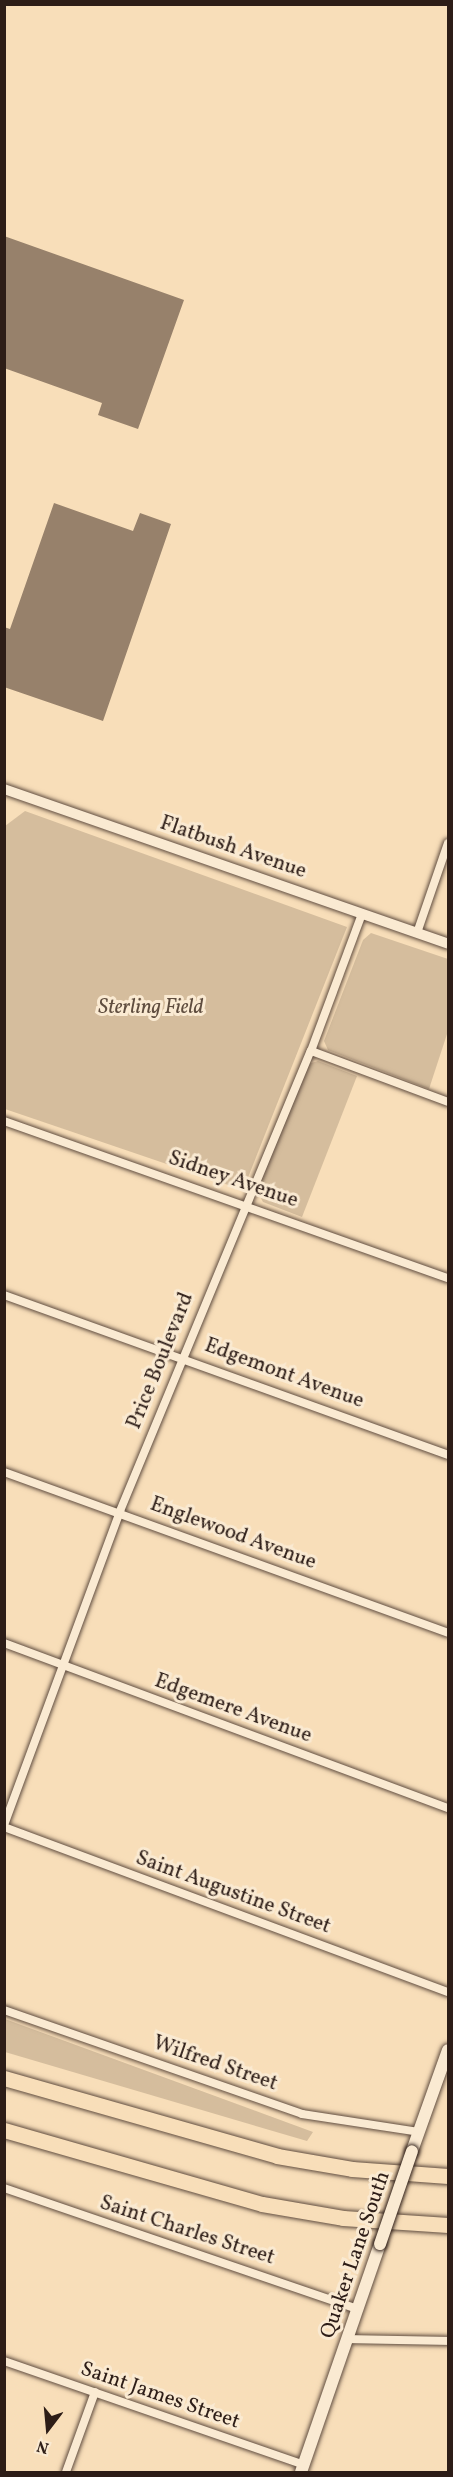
<!DOCTYPE html>
<html>
<head>
<meta charset="utf-8">
<style>
  body { margin:0 }
  #map { position:relative; width:453px; height:2477px; overflow:hidden; background:#f8deb9; font-family:Vollkorn,serif }
  div>[style] { position:absolute }
  [style*='--x'] { left:calc(var(--x)*1px); top:calc(var(--y)*1px); width:calc(var(--w)*1px); rotate:calc(var(--a)*1deg) }
  .green>* { inset:0; background:#d5bd9d }
  .building>* { inset:0; background:#97816b }
  .roads { filter:drop-shadow(0 0 2px #604d40) drop-shadow(0 0 2px #604d40) }
  .minor>* { height:8px; margin:-4px; padding:0 4px; transform-origin:4px; border-radius:4px; background:#faead2 }
  .tertiary>* { height:10px; margin:-5px; padding:0 5px; transform-origin:5px; border-radius:5px; background:#faead2 }
  .secondary>* { height:12px; margin:-6px; padding:0 6px; transform-origin:6px; border-radius:6px; background:#faead2 }
  .motorway>* { height:15px; margin:-7.5px; padding:0 7.5px; transform-origin:7.5px; border-radius:7.5px; background:#f8deb9 }
  .bridges { filter:drop-shadow(0 0 2px #2d1d17) drop-shadow(0 0 2px #2d1d17) }
  .secondary-bridge>* { height:12px; margin:-6px; padding:0 6px; transform-origin:6px; border-radius:6px; background:#faead2 }
  span { translate:-50% -50%; white-space:nowrap; text-align:center; line-height:1.15; -webkit-text-stroke:6px #faead2; paint-order:stroke }
  .street-label { font-size:21px; color:#2d1d17 }
  .park-label { font-size:21px; color:#5f4d3f; font-style:italic }
  .frame { position:absolute; inset:0; border:6px solid #2d1d17; pointer-events:none }
  .north { position:absolute; left:18px; top:2399px; width:60px; height:60px; -webkit-text-stroke:4px #faead2; paint-order:stroke; rotate:196deg; font-size:16px; font-weight:700; line-height:24px; text-align:center; color:#2d1d17 }
  .north::after { content:''; display:block; margin:auto; width:21px; height:27px; background:#2d1d17; clip-path:polygon(50% 0,100% 100%,50% 72%,0 100%) }
</style>
</head>
<body>
<div id="map">
  <div class="green">
    <div style="clip-path:polygon(25px 811px,347px 927px,243px 1190px,5px 1109px,5px 826px)"></div>
    <div style="clip-path:polygon(371px 933px,448px 959px,448px 1031px,429px 1089px,328px 1050px,324px 1041px,363px 940px)"></div>
    <div style="clip-path:polygon(318px 1061px,357px 1076px,302px 1217px,263px 1202px,257px 1191px,308px 1064px)"></div>
    <div style="clip-path:polygon(5px 2019px,313px 2132px,307px 2141px,5px 2052px)"></div>
  </div>
  <div class="building">
    <div style="clip-path:polygon(4px 236px,184px 300px,138px 429px,98px 415px,102px 403px,4px 368px)"></div>
    <div style="clip-path:polygon(54px 503px,133px 531px,140px 513px,171px 524px,103px 721px,4px 687px,4px 627px,10px 629px)"></div>
  </div>
  <div class="roads">
    <div class="minor">
      <div style="--x:417;--y:933;--w:95;--a:-71"></div>
      <div style="--x:311;--y:1051;--w:146;--a:20.4"></div>
      <div style="--x:4;--y:1121;--w:471;--a:19.5"></div>
      <div style="--x:4;--y:1295;--w:472;--a:19.8"></div>
      <div style="--x:4;--y:1472;--w:472;--a:19.9"></div>
      <div style="--x:4;--y:1643;--w:474;--a:20.4"></div>
      <div style="--x:4;--y:1825;--w:335;--a:-69.7"></div>
      <div style="--x:120;--y:1511;--w:498;--a:-67.5"></div>
      <div style="--x:311;--y:1051;--w:146;--a:-69.6"></div>
      <div style="--x:4;--y:1827;--w:474;--a:20.4"></div>
      <div style="--x:4;--y:2010;--w:316;--a:19.2"></div>
      <div style="--x:302;--y:2114;--w:118;--a:8.7"></div>
      <div style="--x:4;--y:2188;--w:374;--a:18.9"></div>
      <div style="--x:348;--y:2339;--w:100;--a:1.1"></div>
      <div style="--x:4;--y:2361;--w:318;--a:19.1"></div>
      <div style="--x:66;--y:2472;--w:85;--a:-70.1"></div>
    </div>
    <div class="tertiary">
      <div style="--x:4;--y:789;--w:470;--a:19.2"></div>
    </div>
    <div class="secondary">
      <div style="--x:412;--y:2151;--w:107;--a:-70.4"></div>
      <div style="--x:301;--y:2472;--w:241;--a:-70.9"></div>
    </div>
    <div class="motorway">
      <div style="--x:4;--y:2078;--w:284;--a:15.9"></div>
      <div style="--x:277;--y:2156;--w:76;--a:9.8"></div>
      <div style="--x:352;--y:2169;--w:96;--a:4.2"></div>
      <div style="--x:4;--y:2130;--w:268;--a:16"></div>
      <div style="--x:262;--y:2204;--w:82;--a:9.8"></div>
      <div style="--x:343;--y:2218;--w:105;--a:3.8"></div>
    </div>
  </div>
  <div class="bridges">
    <div class="secondary-bridge">
      <div style="--x:380;--y:2244;--w:98;--a:-71"></div>
    </div>
  </div>
  <div class="street-label">
    <span style="left:233px;top:848px;rotate:19deg">Flatbush Avenue</span>
    <span style="left:233px;top:1180px;rotate:19deg">Sidney Avenue</span>
    <span style="left:161px;top:1361px;rotate:-68deg">Price Boulevard</span>
    <span style="left:284px;top:1374px;rotate:20deg">Edgemont Avenue</span>
    <span style="left:233px;top:1534px;rotate:20deg">Englewood Avenue</span>
    <span style="left:233px;top:1709px;rotate:20deg">Edgemere Avenue</span>
    <span style="left:233px;top:1893px;rotate:20deg">Saint Augustine Street</span>
    <span style="left:215px;top:2064px;rotate:19deg">Wilfred Street</span>
    <span style="left:187px;top:2231px;rotate:18deg">Saint Charles Street</span>
    <span style="left:356px;top:2255px;rotate:-71deg">Quaker Lane South</span>
    <span style="left:160px;top:2396px;rotate:19deg">Saint James Street</span>
  </div>
  <div class="park-label">
    <span style="left:151px;top:1008px">Sterling Field</span>
  </div>
  <div class="frame"></div>
  <div class="north">N</div>
</div>
</body>
</html>
